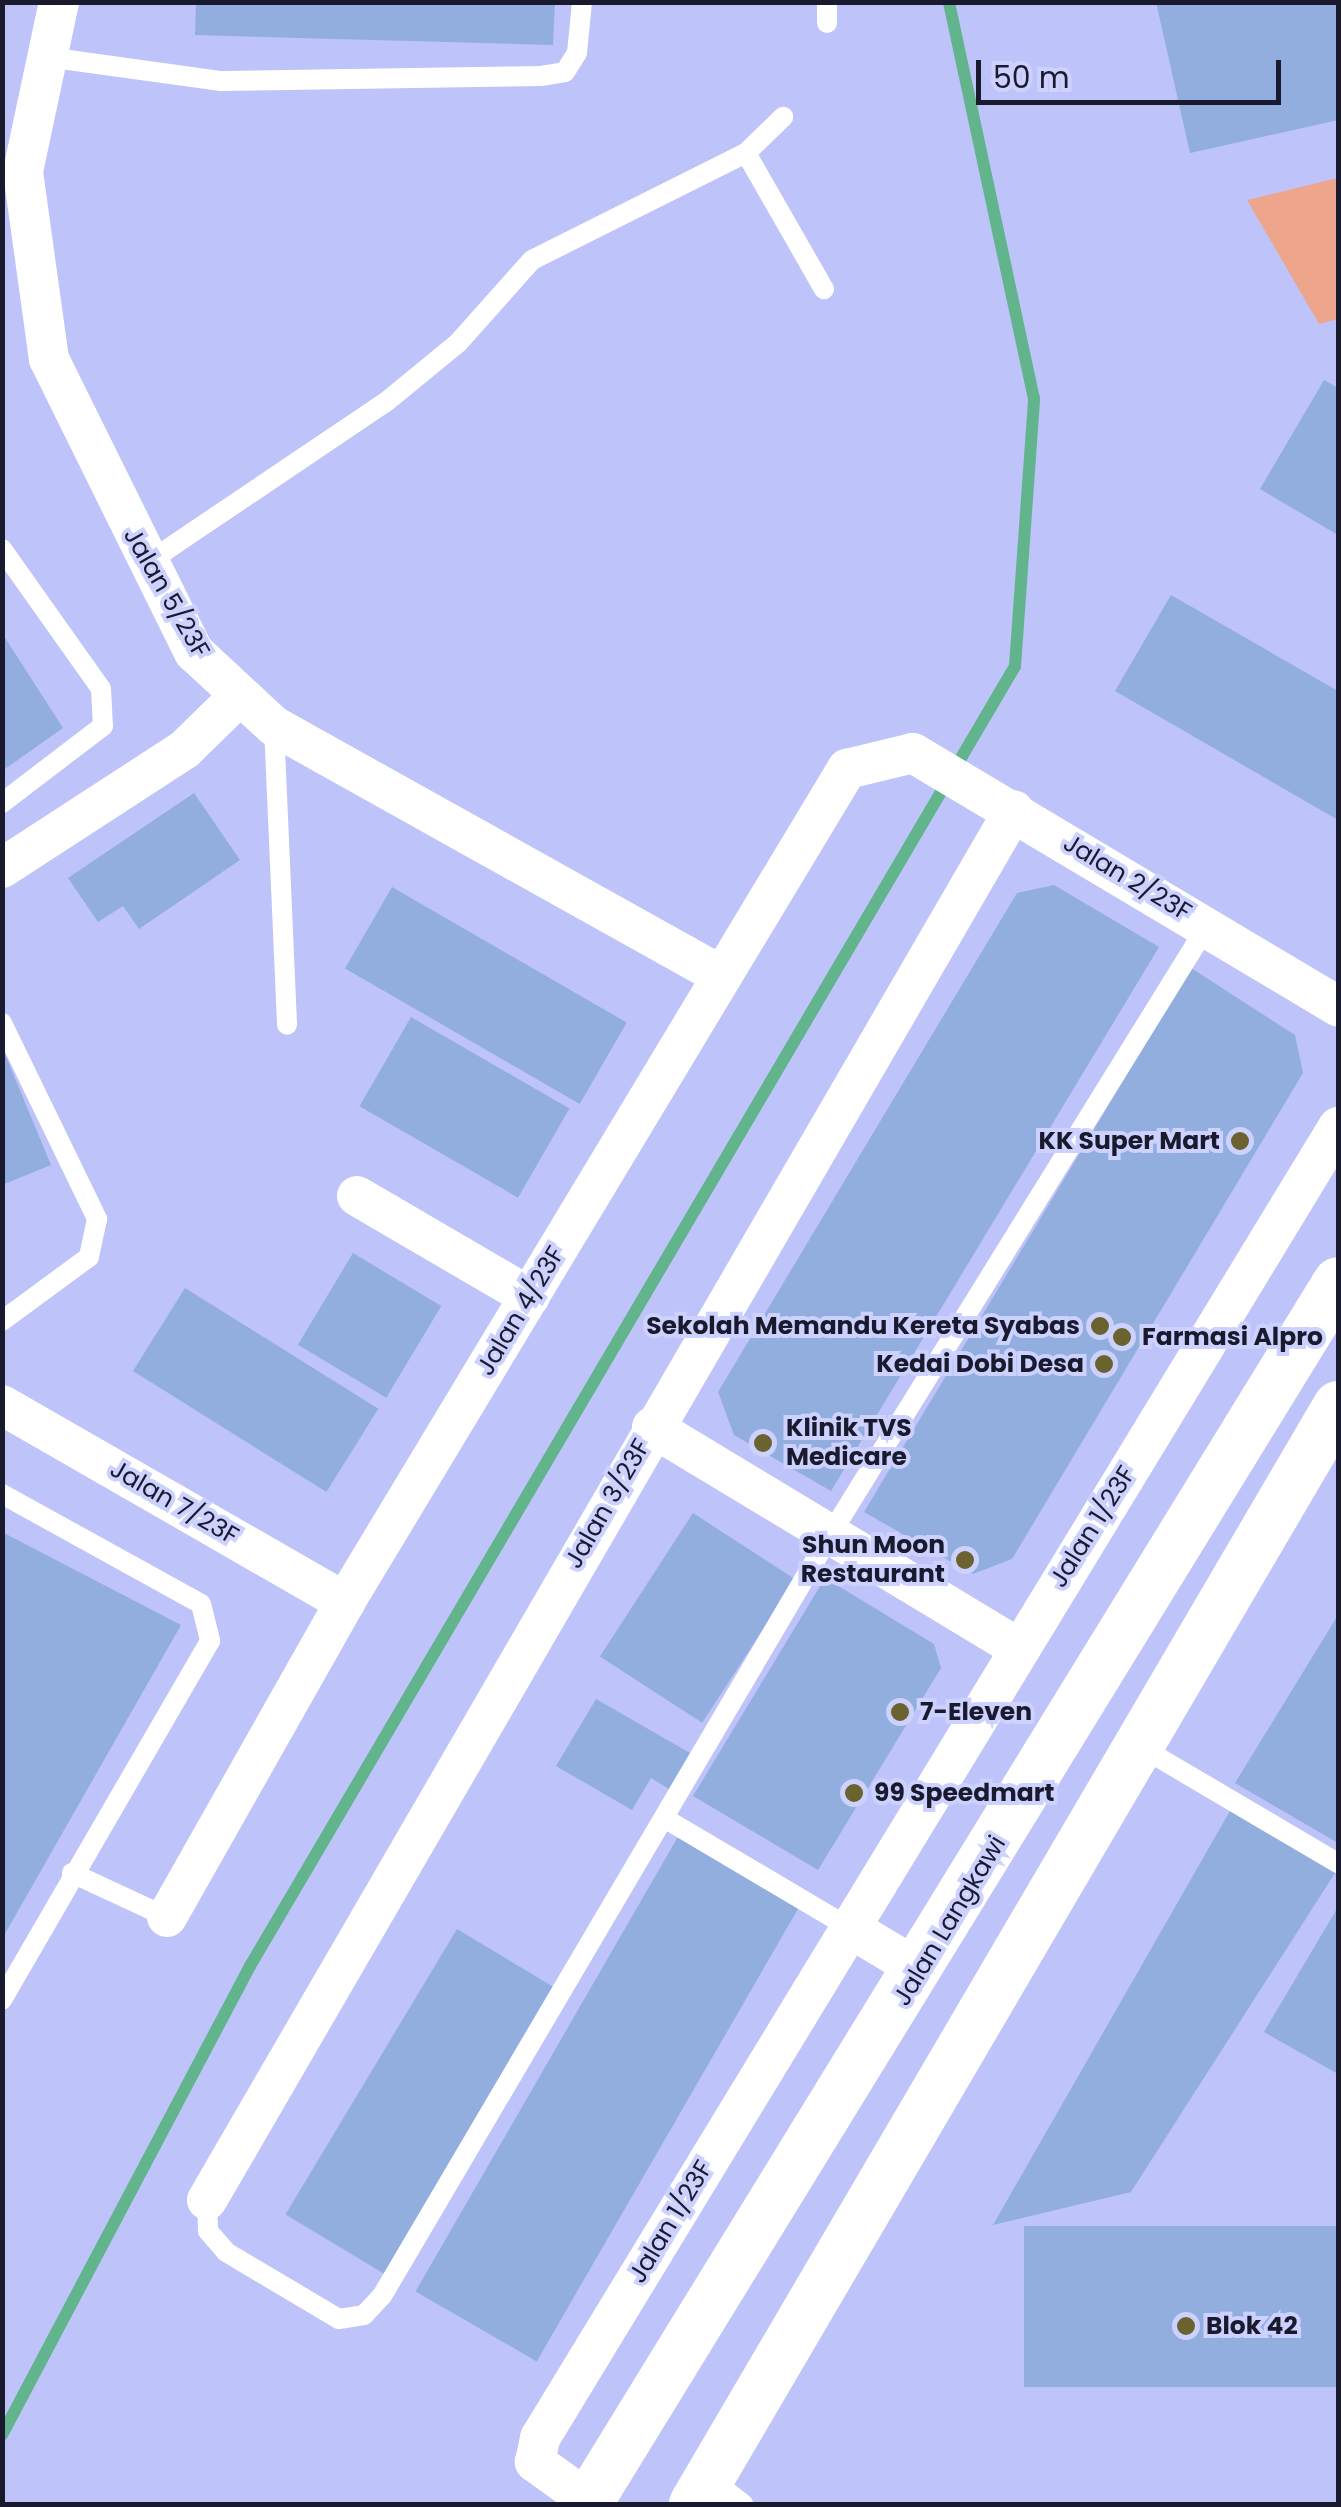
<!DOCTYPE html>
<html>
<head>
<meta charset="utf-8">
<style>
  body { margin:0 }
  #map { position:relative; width:1341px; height:2507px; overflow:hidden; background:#bec3fa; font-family:Poppins,sans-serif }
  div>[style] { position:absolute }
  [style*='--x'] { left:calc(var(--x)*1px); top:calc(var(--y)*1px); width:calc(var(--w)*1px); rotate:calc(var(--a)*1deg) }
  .green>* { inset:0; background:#eda68c }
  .stream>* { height:12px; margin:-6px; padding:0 6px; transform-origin:6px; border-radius:6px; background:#61b48b }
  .building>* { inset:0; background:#91aedf; transform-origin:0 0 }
  .service>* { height:20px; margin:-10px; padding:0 10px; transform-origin:10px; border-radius:10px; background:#fff }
  .minor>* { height:40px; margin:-20px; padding:0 20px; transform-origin:20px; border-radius:20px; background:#fff }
  .tertiary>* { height:50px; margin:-25px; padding:0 25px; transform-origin:25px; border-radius:25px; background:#fff }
  .dots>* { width:28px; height:28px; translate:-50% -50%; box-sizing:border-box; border:5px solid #cdd1fe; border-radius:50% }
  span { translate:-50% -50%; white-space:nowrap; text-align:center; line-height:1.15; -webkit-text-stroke:8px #cdd1fe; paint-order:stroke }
  .street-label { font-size:25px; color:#191a2e }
  .poi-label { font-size:25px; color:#191a2e; font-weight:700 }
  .right { translate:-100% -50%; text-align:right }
  .left { translate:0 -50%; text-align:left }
  .frame { position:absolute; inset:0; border:5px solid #191a2e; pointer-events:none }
  .scale { position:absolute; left:976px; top:60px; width:305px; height:45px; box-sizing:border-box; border:5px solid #191a2e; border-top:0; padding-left:12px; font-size:30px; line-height:35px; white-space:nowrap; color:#191a2e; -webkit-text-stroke:8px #cdd1fe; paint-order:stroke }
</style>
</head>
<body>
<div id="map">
  <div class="green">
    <div style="clip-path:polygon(1338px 178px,1338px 319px,1319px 324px,1247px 200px)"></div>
  </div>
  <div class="stream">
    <div style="--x:2;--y:2435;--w:531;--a:-62.13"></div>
    <div style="--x:250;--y:1966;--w:1508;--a:-59.52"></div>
    <div style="--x:1015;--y:666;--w:268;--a:-85.9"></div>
    <div style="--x:1034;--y:399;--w:406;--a:-102.1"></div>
  </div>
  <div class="building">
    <div style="clip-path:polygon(196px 2px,555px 2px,553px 45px,195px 35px)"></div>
    <div style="clip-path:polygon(1156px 2px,1338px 2px,1338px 120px,1190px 153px)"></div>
    <div style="clip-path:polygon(1324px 380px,1338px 388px,1338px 535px,1260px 489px)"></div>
    <div style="clip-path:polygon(1171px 595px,1338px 691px,1338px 820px,1115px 691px)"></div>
    <div style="clip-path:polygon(2px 633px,63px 728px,2px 771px)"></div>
    <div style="clip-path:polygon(194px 793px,240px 860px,139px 929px,123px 906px,98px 922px,68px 878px)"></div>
    <div style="clip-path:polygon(1054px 885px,1159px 947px,831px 1491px,734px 1435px,718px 1392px,1017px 893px)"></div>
    <div style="left:392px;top:887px;width:271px;height:94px;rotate:30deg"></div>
    <div style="clip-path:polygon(1191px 968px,1295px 1035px,1303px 1073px,1012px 1559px,973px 1574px,864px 1512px)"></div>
    <div style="left:411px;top:1017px;width:183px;height:103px;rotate:30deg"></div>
    <div style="clip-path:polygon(2px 1047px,51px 1165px,2px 1185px)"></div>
    <div style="left:353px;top:1253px;width:103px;height:107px;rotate:31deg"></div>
    <div style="left:185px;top:1288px;width:228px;height:98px;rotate:32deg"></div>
    <div style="left:693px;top:1513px;width:122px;height:171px;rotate:33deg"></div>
    <div style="clip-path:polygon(2px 1532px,181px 1625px,2px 1939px)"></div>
    <div style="clip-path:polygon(825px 1578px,934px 1644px,941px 1668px,818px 1870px,693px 1796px)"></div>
    <div style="clip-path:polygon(1338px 1615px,1338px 1843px,1235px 1783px)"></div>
    <div style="clip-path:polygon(596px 1699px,690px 1753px,669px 1789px,651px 1778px,632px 1810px,556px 1766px)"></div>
    <div style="clip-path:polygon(1230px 1811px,1335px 1873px,1131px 2192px,993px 2225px)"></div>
    <div style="left:679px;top:1835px;width:140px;height:527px;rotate:30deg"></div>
    <div style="clip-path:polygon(1338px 1907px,1338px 2074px,1264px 2032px)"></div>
    <div style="left:457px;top:1929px;width:118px;height:333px;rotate:31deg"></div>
    <div style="left:1338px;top:2226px;width:161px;height:314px;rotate:90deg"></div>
  </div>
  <div class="service">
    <div style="--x:827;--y:2;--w:21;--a:90"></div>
    <div style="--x:47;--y:57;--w:176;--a:7.9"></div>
    <div style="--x:221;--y:81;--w:320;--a:-0.9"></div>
    <div style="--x:541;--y:76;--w:24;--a:-9"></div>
    <div style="--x:565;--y:72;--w:22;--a:-58"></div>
    <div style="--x:577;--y:53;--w:51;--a:-84.4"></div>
    <div style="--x:746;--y:153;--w:157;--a:60.2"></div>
    <div style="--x:2;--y:549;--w:171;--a:54.7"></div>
    <div style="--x:101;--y:689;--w:37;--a:87"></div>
    <div style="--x:103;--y:726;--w:127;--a:142.7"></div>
    <div style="--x:147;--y:563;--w:288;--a:-34"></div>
    <div style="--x:386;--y:402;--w:93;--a:-39.3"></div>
    <div style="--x:458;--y:343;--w:111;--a:-48.3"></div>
    <div style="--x:532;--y:260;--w:239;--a:-26.6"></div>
    <div style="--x:746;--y:153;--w:52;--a:-44.2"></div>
    <div style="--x:274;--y:726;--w:299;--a:87.5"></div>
    <div style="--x:2;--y:1023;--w:218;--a:64.1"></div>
    <div style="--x:97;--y:1219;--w:39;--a:102"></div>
    <div style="--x:89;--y:1257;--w:108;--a:143.7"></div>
    <div style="--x:2;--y:1494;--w:227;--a:28.9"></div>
    <div style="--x:201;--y:1604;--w:38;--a:76"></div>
    <div style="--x:210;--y:1641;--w:415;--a:120.1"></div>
    <div style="--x:1139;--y:1746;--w:231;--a:30.5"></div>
    <div style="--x:664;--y:1818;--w:214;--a:30.6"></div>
    <div style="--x:72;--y:1873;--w:105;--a:24.9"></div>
    <div style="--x:207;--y:2200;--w:31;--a:88"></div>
    <div style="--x:208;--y:2231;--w:28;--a:49"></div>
    <div style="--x:226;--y:2252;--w:131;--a:30.7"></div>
    <div style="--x:339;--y:2319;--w:25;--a:-9"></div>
    <div style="--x:364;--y:2315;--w:26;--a:-47"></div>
    <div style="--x:382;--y:2296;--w:883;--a:-59.51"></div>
    <div style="--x:830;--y:1535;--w:716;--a:-58.24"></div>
    <div style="--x:711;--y:2479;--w:41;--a:38"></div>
  </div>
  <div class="minor">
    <div style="--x:59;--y:2;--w:174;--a:102"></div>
    <div style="--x:23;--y:172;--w:189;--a:82.1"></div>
    <div style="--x:49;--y:359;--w:327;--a:63.7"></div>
    <div style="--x:194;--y:652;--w:109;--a:42.8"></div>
    <div style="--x:274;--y:726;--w:511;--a:29.17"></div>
    <div style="--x:2;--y:868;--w:218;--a:-33"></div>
    <div style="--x:185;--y:749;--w:73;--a:-44.4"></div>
    <div style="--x:357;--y:1196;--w:200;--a:30.3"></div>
    <div style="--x:2;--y:1405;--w:396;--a:29.9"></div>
    <div style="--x:652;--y:1427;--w:428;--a:31.1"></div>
    <div style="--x:167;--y:1917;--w:362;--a:-60.5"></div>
    <div style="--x:345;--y:1602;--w:973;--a:-58.93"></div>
    <div style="--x:847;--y:769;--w:68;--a:-13.6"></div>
    <div style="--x:913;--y:753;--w:495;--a:30.8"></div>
    <div style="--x:848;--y:1927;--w:84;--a:30.8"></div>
    <div style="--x:207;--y:2200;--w:1607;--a:-59.86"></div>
    <div style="--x:589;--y:2501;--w:67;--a:-144.2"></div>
    <div style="--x:535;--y:2462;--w:25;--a:-78"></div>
    <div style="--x:540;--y:2438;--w:1535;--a:-58.67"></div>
  </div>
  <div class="tertiary">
    <div style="--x:587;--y:2504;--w:1434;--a:-58.43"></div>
    <div style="--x:694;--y:2504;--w:1273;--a:-59.61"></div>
  </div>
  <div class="dots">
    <div style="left:1240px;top:1141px;background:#6b632f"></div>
    <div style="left:1100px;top:1326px;background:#6b632f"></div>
    <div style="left:1122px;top:1337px;background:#6b632f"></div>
    <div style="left:1104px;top:1364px;background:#6b632f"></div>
    <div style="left:763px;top:1443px;background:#6b632f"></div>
    <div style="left:965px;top:1560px;background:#6b632f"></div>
    <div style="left:900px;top:1712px;background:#6b632f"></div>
    <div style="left:854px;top:1793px;background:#6b632f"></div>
    <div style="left:1186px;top:2326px;background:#6b632f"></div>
  </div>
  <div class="street-label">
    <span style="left:166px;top:593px;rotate:60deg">Jalan 5/23F</span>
    <span style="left:1127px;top:878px;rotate:31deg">Jalan 2/23F</span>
    <span style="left:521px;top:1311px;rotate:-59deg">Jalan 4/23F</span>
    <span style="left:174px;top:1503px;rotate:30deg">Jalan 7/23F</span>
    <span style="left:608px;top:1504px;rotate:-60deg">Jalan 3/23F</span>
    <span style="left:1093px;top:1527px;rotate:-58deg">Jalan 1/23F</span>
    <span style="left:950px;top:1921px;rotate:-59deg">Jalan Langkawi</span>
    <span style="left:671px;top:2222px;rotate:-59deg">Jalan 1/23F</span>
  </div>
  <div class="poi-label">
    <span class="right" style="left:1220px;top:1141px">KK Super Mart</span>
    <span class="right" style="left:1080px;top:1326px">Sekolah Memandu Kereta Syabas</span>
    <span class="left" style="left:1142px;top:1337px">Farmasi Alpro</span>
    <span class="right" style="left:1084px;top:1364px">Kedai Dobi Desa</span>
    <span class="left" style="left:786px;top:1443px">Klinik TVS<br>Medicare</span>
    <span class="right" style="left:945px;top:1560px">Shun Moon<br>Restaurant</span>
    <span class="left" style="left:920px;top:1712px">7-Eleven</span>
    <span class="left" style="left:874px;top:1793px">99 Speedmart</span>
    <span class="left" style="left:1206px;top:2326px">Blok 42</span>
  </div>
  <div class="frame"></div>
  <div class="scale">50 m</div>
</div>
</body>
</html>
